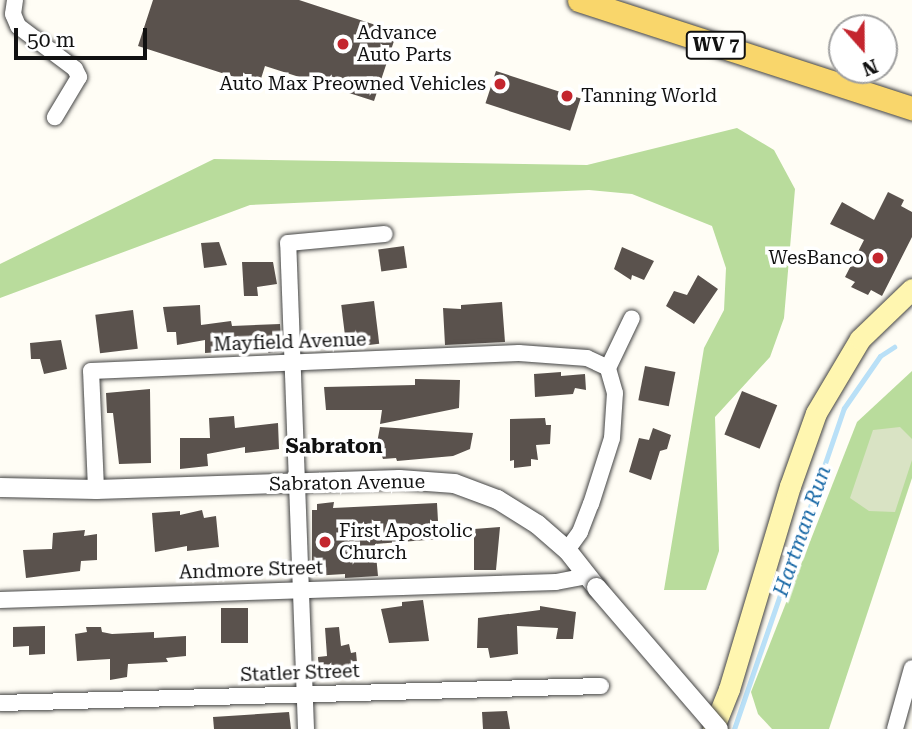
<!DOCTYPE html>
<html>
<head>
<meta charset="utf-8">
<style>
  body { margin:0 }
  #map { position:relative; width:912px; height:729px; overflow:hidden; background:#fffdf5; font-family:"Roboto Serif",serif }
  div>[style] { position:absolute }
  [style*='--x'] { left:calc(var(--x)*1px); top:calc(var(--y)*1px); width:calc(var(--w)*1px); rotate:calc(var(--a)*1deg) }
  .forest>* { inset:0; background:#b9dc9c }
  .cemetery>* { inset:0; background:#d9e3c4 }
  .stream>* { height:5px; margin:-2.5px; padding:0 2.5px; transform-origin:2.5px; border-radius:2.5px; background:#b9e0f7 }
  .building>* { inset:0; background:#5a524d; transform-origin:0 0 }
  .roads { filter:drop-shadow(0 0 2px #444) drop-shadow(0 0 2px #444) }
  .minor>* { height:16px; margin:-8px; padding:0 8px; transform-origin:8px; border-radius:8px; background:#fff }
  .tertiary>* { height:19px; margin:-9.5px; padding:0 9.5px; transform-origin:9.5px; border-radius:9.5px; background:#fff }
  .secondary>* { height:21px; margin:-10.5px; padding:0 10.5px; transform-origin:10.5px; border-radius:10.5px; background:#fff6b0 }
  .primary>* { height:23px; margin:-11.5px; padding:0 11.5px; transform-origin:11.5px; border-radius:11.5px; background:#f9d66b }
  .bridges { filter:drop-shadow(0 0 2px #444) drop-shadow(0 0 2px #444) }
  .tertiary-bridge>* { height:19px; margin:-9.5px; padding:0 9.5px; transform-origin:9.5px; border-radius:9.5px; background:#fff }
  .dots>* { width:19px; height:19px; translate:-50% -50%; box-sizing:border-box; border:4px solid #fff; border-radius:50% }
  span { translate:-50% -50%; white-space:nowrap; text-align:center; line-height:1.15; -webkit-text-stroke:7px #fff; paint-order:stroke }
  .shield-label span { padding:2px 5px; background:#fff; border:2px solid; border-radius:5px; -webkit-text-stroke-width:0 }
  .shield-label { font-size:18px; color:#111; font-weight:700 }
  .poi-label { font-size:19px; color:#111 }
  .left { translate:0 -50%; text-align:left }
  .right { translate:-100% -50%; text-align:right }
  .street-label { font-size:19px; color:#111 }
  .neighbourhood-label { font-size:21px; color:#111; font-weight:700 }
  .water-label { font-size:21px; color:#1768a6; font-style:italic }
  .north { position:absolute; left:828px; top:14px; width:70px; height:70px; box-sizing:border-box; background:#fff; border:2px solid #a0a0a0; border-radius:50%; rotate:159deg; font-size:19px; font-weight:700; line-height:28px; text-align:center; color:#111 }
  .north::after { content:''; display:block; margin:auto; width:24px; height:32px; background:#c4262e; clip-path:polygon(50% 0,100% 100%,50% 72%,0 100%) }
  .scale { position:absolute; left:14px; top:28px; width:133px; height:32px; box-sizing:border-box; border:4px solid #111; border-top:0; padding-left:9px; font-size:21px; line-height:24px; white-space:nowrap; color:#111; -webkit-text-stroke:5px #fff; paint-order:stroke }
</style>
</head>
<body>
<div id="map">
  <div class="forest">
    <div style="clip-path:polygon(737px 128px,774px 150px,795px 189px,784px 318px,770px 357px,715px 417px,719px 551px,706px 590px,664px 590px,704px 348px,724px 310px,726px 268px,712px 226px,632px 194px,589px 190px,250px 205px,0 298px,0 264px,214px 159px,587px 165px)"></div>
    <div style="clip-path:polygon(912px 371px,912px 478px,829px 729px,772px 729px,758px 714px,751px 692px,857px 422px)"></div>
  </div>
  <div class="cemetery">
    <div style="clip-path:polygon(900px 427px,912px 439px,912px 460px,895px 512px,869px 511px,850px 498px,873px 430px)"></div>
  </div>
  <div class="stream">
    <div style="--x:734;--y:729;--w:339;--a:-71.1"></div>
    <div style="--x:844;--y:408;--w:63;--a:-55.3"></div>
    <div style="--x:880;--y:356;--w:17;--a:-33"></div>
  </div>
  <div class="building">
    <div style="clip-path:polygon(153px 0,299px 0,397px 32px,374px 101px,265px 66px,259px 85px,138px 46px)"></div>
    <div style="left:496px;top:71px;width:89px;height:34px;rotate:18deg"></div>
    <div style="clip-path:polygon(888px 192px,904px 200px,901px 206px,912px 212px,912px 237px,882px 296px,871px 290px,868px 295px,851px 287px,855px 282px,845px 277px,864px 240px,830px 224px,842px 202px,874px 220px)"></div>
    <div style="clip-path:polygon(219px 242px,227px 265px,204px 268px,201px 243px)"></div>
    <div style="left:404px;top:246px;width:22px;height:26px;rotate:82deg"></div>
    <div style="clip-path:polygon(622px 247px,654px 261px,644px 280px,632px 275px,631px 280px,614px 269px)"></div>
    <div style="clip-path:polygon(242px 262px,273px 262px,277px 284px,257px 287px,258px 296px,244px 296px)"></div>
    <div style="clip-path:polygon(698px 275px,718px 289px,694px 324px,666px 306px,674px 291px,687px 295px)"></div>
    <div style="left:374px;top:301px;width:43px;height:33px;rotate:83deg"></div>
    <div style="clip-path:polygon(502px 302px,505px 342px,445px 345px,443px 308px,461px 309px,461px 305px)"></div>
    <div style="clip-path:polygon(200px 305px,201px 325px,231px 321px,232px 326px,280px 324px,282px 352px,268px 353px,268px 349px,205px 353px,205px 340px,177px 345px,176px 332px,167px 332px,163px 307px)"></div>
    <div style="left:133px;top:310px;width:39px;height:38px;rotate:83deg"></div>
    <div style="clip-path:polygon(61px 340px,67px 369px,44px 374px,40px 359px,31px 359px,30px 343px)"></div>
    <div style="left:645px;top:366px;width:31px;height:35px;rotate:11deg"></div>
    <div style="clip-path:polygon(561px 372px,561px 376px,585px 374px,586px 390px,575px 388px,573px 394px,535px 397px,534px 374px)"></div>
    <div style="clip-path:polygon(415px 379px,460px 380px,459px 408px,380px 424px,382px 410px,326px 410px,324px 387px,415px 385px)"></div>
    <div style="clip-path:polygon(150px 389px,151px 463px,119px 464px,113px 413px,107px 413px,106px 393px)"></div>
    <div style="left:742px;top:391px;width:38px;height:47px;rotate:22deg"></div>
    <div style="clip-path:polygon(234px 416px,235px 428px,278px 423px,279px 449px,245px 453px,245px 447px,207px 454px,208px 466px,180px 469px,180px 438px,210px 438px,209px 418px)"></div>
    <div style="clip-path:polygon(545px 418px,546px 425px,551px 425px,550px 444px,536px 445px,538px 460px,531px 459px,531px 466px,514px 468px,514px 460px,510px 461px,510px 419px)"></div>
    <div style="clip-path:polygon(380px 427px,473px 433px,470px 449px,453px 456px,397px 461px,396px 458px,383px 459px,377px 443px)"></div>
    <div style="clip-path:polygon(653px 428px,671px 435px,667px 449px,660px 451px,651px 480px,629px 472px,639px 438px,649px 440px)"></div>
    <div style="clip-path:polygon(334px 502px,333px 508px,437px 503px,439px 539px,375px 544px,378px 576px,345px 578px,345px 574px,312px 576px,312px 510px,317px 510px,317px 504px)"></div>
    <div style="clip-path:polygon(202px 510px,204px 518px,216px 516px,219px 547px,187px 551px,187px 546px,155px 552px,152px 513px,180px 511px,180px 515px)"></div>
    <div style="clip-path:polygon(500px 527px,496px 570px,474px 570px,474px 529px)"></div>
    <div style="clip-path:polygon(85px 530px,84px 536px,97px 534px,97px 560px,81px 561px,80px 571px,26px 578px,23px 550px,52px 549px,53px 533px)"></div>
    <div style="clip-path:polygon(423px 600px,429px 641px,389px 643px,381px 609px,402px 606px,402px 602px)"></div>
    <div style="clip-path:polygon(540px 606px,576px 612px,573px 639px,556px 639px,558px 628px,517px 626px,518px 654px,490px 658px,488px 648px,477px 648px,478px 618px,540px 610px)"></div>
    <div style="left:221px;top:608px;width:27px;height:35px"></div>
    <div style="clip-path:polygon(45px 626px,45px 654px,29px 655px,29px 646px,13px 647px,13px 627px)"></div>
    <div style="clip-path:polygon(86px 627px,101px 627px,102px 632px,112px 634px,154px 632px,154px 638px,186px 636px,186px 656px,166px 658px,168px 662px,128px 664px,127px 677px,110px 680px,110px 659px,77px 661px,75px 634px,87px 632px)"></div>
    <div style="clip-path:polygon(339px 627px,341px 646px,349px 644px,351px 653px,356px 652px,358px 673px,319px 679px,318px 657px,327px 656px,325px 628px)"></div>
    <div style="clip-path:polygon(507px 711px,510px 729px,483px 729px,482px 712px)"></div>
    <div style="clip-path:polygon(289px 712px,291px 729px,214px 729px,213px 717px)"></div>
  </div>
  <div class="roads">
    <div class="minor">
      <div style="--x:15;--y:0;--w:14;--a:98"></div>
      <div style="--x:13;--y:14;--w:13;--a:67"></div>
      <div style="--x:18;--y:26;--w:71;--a:37"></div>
      <div style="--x:75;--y:69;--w:9;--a:63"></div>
      <div style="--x:79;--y:77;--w:47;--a:121"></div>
      <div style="--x:96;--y:489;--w:118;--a:-92.4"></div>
      <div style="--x:91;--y:371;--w:428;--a:-2.4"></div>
      <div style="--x:519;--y:353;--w:68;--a:4.2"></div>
      <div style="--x:587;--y:358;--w:23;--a:25"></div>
      <div style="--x:567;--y:550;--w:22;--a:-54"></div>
      <div style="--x:580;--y:532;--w:30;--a:-69"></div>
      <div style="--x:591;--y:504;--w:69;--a:-72.3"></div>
      <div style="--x:612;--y:438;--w:45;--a:-86.2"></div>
      <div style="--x:615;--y:393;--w:26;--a:-106"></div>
      <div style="--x:608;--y:368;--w:55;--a:-64.4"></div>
      <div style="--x:0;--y:600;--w:556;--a:-1.85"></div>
      <div style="--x:556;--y:582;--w:31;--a:-11"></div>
      <div style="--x:0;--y:703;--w:601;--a:-1.62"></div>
      <div style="--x:306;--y:729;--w:486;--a:-92.1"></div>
      <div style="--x:288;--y:243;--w:97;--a:-5.3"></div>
      <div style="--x:895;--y:729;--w:63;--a:-74.4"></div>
    </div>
    <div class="tertiary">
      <div style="--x:0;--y:487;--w:96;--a:1.2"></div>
      <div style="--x:96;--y:489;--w:303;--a:-1.9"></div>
      <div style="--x:399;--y:479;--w:55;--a:4.2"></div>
      <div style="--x:454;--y:483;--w:46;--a:20.4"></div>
      <div style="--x:497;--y:499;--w:47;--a:32"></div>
      <div style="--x:537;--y:524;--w:40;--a:41"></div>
      <div style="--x:567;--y:550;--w:47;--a:51.9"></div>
    </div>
    <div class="secondary">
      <div style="--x:713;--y:729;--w:43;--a:-68.2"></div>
      <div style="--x:729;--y:689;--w:212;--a:-73.3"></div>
      <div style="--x:790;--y:486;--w:77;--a:-70.4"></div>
      <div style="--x:816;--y:413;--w:86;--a:-59.3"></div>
      <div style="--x:860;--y:339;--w:72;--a:-43.9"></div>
    </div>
    <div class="primary">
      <div style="--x:579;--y:0;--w:350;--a:18"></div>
    </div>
  </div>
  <div class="bridges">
    <div class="tertiary-bridge">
      <div style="--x:596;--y:587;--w:187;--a:49.3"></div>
    </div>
  </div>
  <div class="dots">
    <div style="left:343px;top:44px;background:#c4262e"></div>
    <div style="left:500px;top:84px;background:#c4262e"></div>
    <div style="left:567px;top:96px;background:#c4262e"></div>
    <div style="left:878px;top:258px;background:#c4262e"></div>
    <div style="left:325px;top:542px;background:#c4262e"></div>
  </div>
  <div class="shield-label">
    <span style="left:716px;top:45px">WV 7</span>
  </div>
  <div class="poi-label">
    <span class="left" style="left:357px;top:44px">Advance<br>Auto Parts</span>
    <span class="right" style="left:486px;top:84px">Auto Max Preowned Vehicles</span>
    <span class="left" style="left:581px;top:96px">Tanning World</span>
    <span class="right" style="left:864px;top:258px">WesBanco</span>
    <span class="left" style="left:339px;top:542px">First Apostolic<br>Church</span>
  </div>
  <div class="street-label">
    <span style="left:290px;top:342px;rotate:-2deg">Mayfield Avenue</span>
    <span style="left:347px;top:483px;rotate:-1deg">Sabraton Avenue</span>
    <span style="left:251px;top:570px;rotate:-2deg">Andmore Street</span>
    <span style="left:300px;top:673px;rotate:-2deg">Statler Street</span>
  </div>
  <div class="neighbourhood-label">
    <span style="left:334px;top:446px">Sabraton</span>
  </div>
  <div class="water-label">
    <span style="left:802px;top:531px;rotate:-71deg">Hartman Run</span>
  </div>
  <div class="north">N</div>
  <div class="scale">50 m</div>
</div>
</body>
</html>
